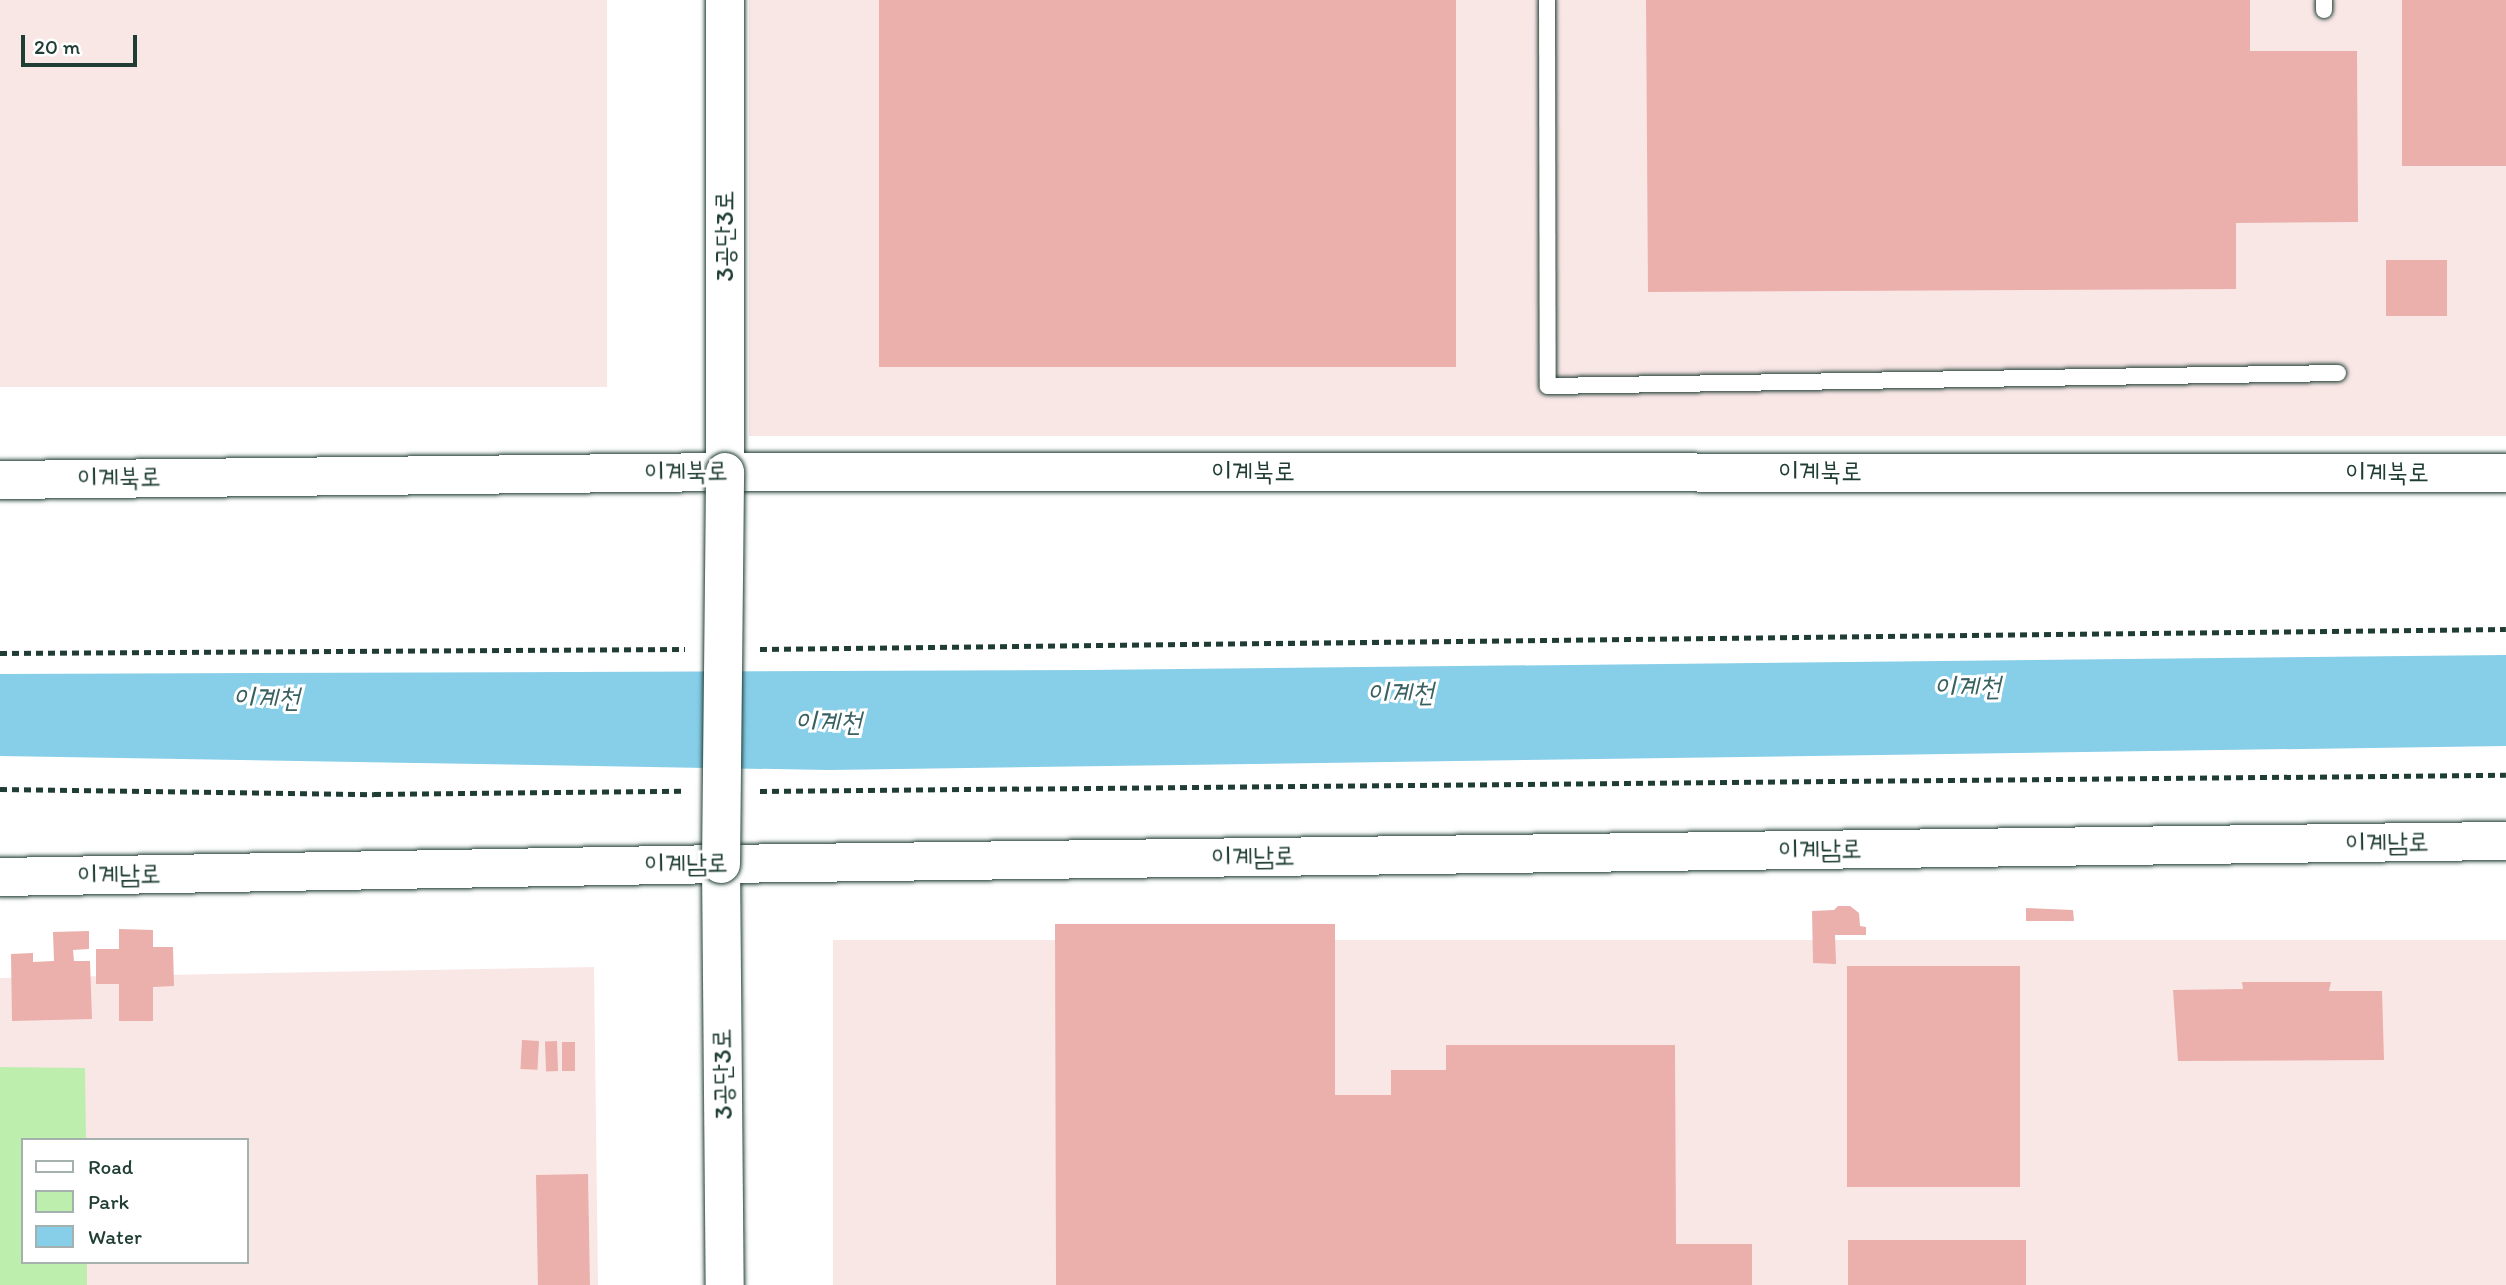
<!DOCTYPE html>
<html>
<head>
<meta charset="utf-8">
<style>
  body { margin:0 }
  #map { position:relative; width:2506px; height:1285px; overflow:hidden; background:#fff; font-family:Itim,"Poor Story",sans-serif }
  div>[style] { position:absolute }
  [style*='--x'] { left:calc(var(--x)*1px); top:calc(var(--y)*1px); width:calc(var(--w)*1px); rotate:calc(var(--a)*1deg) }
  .built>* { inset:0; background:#f9e7e6; transform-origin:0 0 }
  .green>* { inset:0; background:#bdeead }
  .water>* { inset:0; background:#87cee9 }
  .building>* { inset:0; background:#ebafac; transform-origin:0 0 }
  .path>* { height:4.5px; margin-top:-2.25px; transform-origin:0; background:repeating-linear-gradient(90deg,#1f3d34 0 7px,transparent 0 12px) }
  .roads { filter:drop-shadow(0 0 2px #1f3d34) drop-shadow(0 0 2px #1f3d34) }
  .lane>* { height:16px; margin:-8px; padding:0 8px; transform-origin:8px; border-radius:8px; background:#fff }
  .secondary>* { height:38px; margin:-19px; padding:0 19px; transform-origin:19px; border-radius:19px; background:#fff }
  .primary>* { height:38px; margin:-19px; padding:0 19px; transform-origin:19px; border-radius:19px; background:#fff }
  .bridges { filter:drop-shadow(0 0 2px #1f3d34) drop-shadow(0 0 2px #1f3d34) }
  .primary-bridge>* { height:38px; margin:-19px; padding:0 19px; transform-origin:19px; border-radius:19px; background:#fff }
  span { translate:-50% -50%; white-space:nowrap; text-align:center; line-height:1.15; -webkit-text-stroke:6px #fff; paint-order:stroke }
  .street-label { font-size:26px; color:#1f3d34 }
  .water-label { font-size:28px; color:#396161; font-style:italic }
  .legend { position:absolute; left:21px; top:1138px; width:228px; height:126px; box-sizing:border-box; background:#fff; border:2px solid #a5b1ae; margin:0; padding:9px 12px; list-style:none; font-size:21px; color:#1f3d34 }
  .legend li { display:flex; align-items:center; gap:14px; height:35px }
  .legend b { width:35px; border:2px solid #a5b1ae }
  .scale { position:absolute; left:21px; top:35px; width:116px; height:32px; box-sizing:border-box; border:4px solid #1f3d34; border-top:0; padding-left:9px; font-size:21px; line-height:24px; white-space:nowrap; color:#1f3d34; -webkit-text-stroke:5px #fff; paint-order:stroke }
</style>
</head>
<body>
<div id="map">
  <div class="built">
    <div style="left:0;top:0;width:607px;height:387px"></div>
    <div style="left:749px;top:0;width:1757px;height:436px"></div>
    <div style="left:2506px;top:940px;width:345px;height:1673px;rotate:90deg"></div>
    <div style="clip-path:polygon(evenodd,594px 967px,598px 1285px,0 1285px,0 978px,594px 967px,23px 1140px,247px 1140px,247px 1262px,23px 1262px,23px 1140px)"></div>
  </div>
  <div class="green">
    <div style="clip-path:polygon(0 1067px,85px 1068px,86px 1140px,23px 1140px,23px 1262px,87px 1262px,87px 1285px,0 1285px)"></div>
  </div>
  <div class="water">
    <div style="clip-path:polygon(2506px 655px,2506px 746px,829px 770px,0 756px,0 674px,1088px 670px)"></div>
  </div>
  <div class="building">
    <div style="left:879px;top:0;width:577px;height:367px"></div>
    <div style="clip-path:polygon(1646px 0,2250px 0,2250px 51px,2357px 51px,2358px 222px,2236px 223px,2236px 289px,1648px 292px)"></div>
    <div style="left:2402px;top:0;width:104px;height:166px"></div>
    <div style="left:2386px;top:260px;width:61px;height:56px"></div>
    <div style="clip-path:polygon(1838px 906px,1850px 906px,1859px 913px,1860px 926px,1866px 927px,1866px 935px,1835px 935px,1836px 964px,1813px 963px,1812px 911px,1834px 910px)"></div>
    <div style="clip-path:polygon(2026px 908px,2073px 910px,2074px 921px,2026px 921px)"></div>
    <div style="clip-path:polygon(1055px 924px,1335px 924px,1335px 1095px,1391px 1095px,1391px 1070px,1446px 1070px,1446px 1045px,1675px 1045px,1676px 1244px,1752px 1244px,1752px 1285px,1056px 1285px)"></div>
    <div style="clip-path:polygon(119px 929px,153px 930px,153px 947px,173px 947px,174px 986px,153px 987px,153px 1021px,119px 1021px,119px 984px,96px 984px,96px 949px,119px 949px)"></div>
    <div style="clip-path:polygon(89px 931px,89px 949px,73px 950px,74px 961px,90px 961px,92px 1019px,12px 1021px,11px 954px,33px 953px,33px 962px,54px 961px,53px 932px)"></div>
    <div style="left:2020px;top:966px;width:221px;height:173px;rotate:90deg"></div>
    <div style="clip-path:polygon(2242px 982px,2331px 982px,2329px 991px,2382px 991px,2384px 1060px,2178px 1061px,2173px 990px,2243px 989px)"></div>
    <div style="left:522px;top:1040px;width:17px;height:29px;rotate:3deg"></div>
    <div style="left:557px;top:1041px;width:30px;height:12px;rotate:88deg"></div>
    <div style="left:562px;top:1042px;width:13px;height:29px"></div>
    <div style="left:588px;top:1174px;width:111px;height:52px;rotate:89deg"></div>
    <div style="left:1848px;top:1240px;width:178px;height:45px"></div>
  </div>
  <div class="path">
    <div style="--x:760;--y:649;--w:1746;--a:-0.66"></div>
    <div style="--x:0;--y:653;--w:685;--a:-0.33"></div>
    <div style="--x:0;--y:789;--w:374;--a:0.8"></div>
    <div style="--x:374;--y:794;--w:311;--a:-0.6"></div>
    <div style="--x:760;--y:791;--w:1746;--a:-0.53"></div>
  </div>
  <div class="roads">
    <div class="lane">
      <div style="--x:1547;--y:0;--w:386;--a:89.9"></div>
      <div style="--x:1548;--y:386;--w:790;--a:-0.94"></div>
      <div style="--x:2324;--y:0;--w:10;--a:90"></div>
    </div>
    <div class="secondary">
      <div style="--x:0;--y:480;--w:725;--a:-0.63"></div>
      <div style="--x:725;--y:472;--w:1781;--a:0.03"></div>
      <div style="--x:0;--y:877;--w:721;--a:-1.03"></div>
      <div style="--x:721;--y:864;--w:1785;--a:-0.74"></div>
    </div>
    <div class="primary">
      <div style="--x:725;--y:0;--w:472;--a:90"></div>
      <div style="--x:721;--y:864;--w:421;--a:89.5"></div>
    </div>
  </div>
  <div class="bridges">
    <div class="primary-bridge">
      <div style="--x:721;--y:864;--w:392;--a:-89.4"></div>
    </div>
  </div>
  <div class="street-label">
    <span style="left:725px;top:236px;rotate:-90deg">3공단3로</span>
    <span style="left:686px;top:472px;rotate:-1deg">이계북로</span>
    <span style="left:1253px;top:472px">이계북로</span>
    <span style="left:1820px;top:472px">이계북로</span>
    <span style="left:2387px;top:473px">이계북로</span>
    <span style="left:119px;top:478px;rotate:-1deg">이계북로</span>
    <span style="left:2387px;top:843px;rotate:-1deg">이계남로</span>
    <span style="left:1820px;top:850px;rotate:-1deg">이계남로</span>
    <span style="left:1253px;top:857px;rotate:-1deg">이계남로</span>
    <span style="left:686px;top:864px;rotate:-1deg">이계남로</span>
    <span style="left:119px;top:875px;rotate:-1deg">이계남로</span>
    <span style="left:723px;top:1074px;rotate:-91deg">3공단3로</span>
  </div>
  <div class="water-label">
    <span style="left:1967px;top:686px;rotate:-1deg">이계천</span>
    <span style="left:1400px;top:692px;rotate:-1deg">이계천</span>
    <span style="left:266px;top:697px">이계천</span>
    <span style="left:828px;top:721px">이계천</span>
  </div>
  <ul class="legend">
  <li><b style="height:9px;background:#fff"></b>Road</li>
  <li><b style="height:19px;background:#bdeead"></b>Park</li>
  <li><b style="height:19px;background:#87cee9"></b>Water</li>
  </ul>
  <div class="scale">20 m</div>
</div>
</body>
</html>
